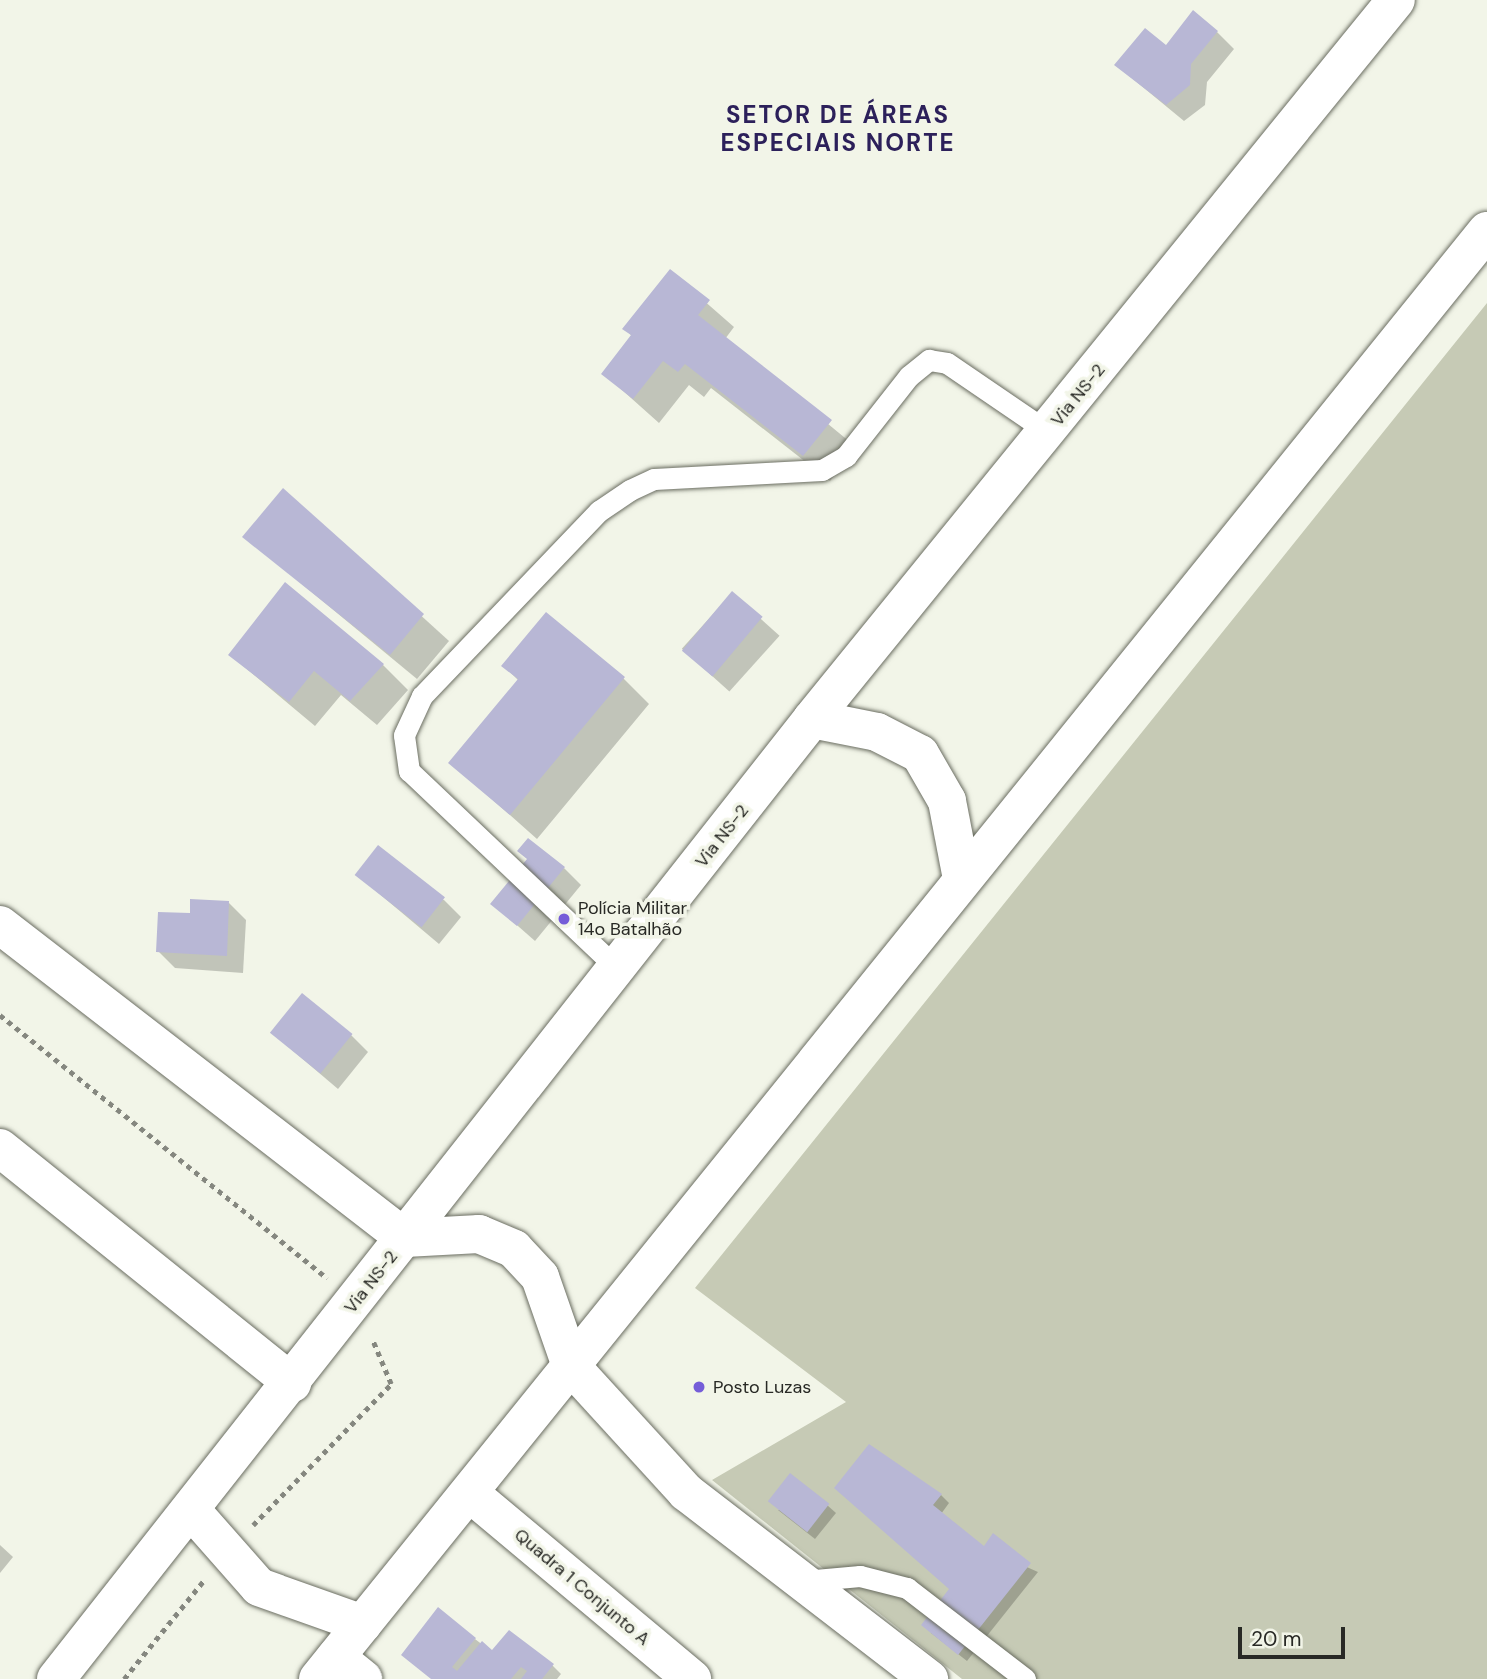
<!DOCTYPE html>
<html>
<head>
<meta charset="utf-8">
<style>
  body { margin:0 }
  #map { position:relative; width:1487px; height:1679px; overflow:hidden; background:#f2f5e8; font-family:"DM Sans",sans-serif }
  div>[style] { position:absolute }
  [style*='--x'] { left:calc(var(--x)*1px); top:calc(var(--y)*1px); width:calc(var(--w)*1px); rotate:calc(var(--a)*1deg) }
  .green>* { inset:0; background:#c6cab5 }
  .shadow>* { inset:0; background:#0003; transform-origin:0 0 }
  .building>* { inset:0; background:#b8b7d5; transform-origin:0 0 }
  .path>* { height:4.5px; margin-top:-2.25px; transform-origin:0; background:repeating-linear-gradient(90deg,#85877f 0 5px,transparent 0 10px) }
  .roads { filter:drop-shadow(0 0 2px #6a6d61) drop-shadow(0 0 2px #6a6d61) }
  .lane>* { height:21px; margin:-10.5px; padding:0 10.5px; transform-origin:10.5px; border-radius:10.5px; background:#fff }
  .street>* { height:38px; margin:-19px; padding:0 19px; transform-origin:19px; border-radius:19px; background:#fff }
  .secondary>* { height:38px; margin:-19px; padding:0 19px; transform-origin:19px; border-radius:19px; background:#fff }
  .dots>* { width:19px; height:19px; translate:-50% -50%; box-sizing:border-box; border:4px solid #f2f5e8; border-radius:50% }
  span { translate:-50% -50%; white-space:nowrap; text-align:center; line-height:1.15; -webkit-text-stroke:7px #f2f5e8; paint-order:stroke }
  .street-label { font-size:18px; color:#282925 }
  .poi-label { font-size:18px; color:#282925 }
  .left { translate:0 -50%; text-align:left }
  .district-label { font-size:24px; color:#2c205a; font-weight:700; letter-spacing:2px }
  .scale { position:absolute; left:1238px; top:1627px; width:107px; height:32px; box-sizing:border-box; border:4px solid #282925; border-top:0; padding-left:9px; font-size:21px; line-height:24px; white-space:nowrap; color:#282925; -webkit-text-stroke:5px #f2f5e8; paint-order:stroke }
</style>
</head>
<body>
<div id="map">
  <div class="green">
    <div style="clip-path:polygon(1487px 303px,1487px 1679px,962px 1679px,712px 1480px,846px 1402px,695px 1288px)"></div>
  </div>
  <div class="shadow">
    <div style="clip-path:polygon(1217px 32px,1234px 49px,1207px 82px,1205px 105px,1184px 121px,1116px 65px)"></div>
    <div style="clip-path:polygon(670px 271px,734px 327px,725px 339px,856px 447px,830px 481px,711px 388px,704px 397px,689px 385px,659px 423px,603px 373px,632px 336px,625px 329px)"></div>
    <div style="clip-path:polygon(284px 491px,449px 641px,417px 679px,245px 537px)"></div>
    <div style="left:732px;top:593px;width:64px;height:75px;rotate:42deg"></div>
    <div style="clip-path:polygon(230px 655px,383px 665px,408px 690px,377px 725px,341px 695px,315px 726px)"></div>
    <div style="clip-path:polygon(504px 666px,623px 678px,649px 704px,537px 839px,451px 763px,519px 681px)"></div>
    <div style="clip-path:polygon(564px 868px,581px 885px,535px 941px,493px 904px)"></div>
    <div style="clip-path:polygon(357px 875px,444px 900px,461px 917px,439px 944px)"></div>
    <div style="clip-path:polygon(229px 903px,246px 920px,243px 973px,175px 968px,158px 951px,192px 915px)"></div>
    <div style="clip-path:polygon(272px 1033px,351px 1035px,368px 1052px,338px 1089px)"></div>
    <div style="clip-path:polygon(869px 1447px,941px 1495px,949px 1503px,941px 1514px,984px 1548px,1038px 1572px,967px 1661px,931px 1633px,951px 1589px)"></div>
    <div style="clip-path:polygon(827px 1505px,836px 1513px,815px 1539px,778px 1510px)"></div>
    <div style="clip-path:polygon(0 1545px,13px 1557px,0 1573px)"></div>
    <div style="clip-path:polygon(509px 1632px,553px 1666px,561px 1674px,557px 1679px,431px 1679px,475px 1639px,492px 1652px)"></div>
  </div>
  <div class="building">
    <div style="clip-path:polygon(1193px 10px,1218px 31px,1191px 64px,1190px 85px,1166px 105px,1114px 65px,1145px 28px,1166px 45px)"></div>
    <div style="clip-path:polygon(670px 269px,710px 300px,698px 315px,832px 420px,803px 456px,685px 364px,678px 372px,663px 361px,633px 399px,601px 374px,631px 335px,622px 329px)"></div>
    <div style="clip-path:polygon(283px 488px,424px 614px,390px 655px,242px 537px)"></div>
    <div style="clip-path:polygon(285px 582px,384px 664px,350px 701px,314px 671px,289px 702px,228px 655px)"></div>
    <div style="left:732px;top:591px;width:40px;height:78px;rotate:40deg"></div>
    <div style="clip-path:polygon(546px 612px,625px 677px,510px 815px,448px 763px,518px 679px,501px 666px)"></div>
    <div style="clip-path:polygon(528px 838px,565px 867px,517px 926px,490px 904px,527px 859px,517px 851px)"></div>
    <div style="left:378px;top:845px;width:85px;height:38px;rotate:38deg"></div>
    <div style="clip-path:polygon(190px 899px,229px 901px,227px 956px,156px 952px,158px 912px,190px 913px)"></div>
    <div style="left:302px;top:993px;width:65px;height:51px;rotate:39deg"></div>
    <div style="clip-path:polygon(869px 1444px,942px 1494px,933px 1505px,984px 1546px,993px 1533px,1031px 1563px,958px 1655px,921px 1625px,949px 1589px,834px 1488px)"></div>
    <div style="left:790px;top:1473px;width:50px;height:36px;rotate:38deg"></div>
    <div style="clip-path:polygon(438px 1607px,476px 1638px,452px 1667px,457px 1671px,482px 1641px,492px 1650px,509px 1630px,554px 1664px,542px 1679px,521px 1679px,527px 1671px,521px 1667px,511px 1679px,431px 1679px,401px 1655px)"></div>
  </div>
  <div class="path">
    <div style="--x:0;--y:1015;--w:420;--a:38.8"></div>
    <div style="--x:253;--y:1525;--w:197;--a:-45.6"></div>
    <div style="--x:391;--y:1384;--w:49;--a:-112.9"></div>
    <div style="--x:124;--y:1679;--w:129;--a:-51"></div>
  </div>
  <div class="roads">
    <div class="lane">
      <div style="--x:618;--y:969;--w:288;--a:-136.5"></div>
      <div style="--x:409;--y:771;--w:36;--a:-98"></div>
      <div style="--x:404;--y:735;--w:43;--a:-65.2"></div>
      <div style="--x:422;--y:696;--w:256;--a:-46.3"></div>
      <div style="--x:599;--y:511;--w:37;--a:-34"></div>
      <div style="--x:630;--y:490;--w:26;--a:-25"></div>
      <div style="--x:654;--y:479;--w:168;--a:-3.1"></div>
      <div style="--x:822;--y:470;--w:28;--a:-30"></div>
      <div style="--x:846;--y:456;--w:102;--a:-51.8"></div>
      <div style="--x:909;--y:376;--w:26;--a:-39"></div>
      <div style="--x:929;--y:360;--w:18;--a:9"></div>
      <div style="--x:947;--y:363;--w:122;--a:34.3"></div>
      <div style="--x:804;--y:1581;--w:56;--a:-5.1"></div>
      <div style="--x:860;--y:1576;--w:49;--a:14.3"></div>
      <div style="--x:907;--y:1588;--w:149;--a:37.6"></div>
    </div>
    <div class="street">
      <div style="--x:336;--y:1657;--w:35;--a:39"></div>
    </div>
    <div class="secondary">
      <div style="--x:812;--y:719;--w:66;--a:11.3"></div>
      <div style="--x:877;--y:732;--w:48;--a:27.1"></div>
      <div style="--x:920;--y:754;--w:54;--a:60.1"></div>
      <div style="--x:947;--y:801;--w:79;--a:79.1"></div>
      <div style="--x:0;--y:925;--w:512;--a:37.7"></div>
      <div style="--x:405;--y:1238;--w:74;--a:-3.1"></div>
      <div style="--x:479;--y:1234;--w:38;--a:23"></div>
      <div style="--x:514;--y:1249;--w:38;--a:47"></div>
      <div style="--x:540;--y:1277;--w:94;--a:70.8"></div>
      <div style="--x:571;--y:1366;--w:171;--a:47.6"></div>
      <div style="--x:686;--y:1492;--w:307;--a:37.6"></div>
      <div style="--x:0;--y:1148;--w:375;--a:38.8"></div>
      <div style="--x:472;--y:1495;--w:287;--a:39.9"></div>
      <div style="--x:192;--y:1511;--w:101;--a:48.6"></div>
      <div style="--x:259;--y:1587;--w:110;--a:19.6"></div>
      <div style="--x:56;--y:1679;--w:1222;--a:-51.78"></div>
      <div style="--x:812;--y:719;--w:926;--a:-50.92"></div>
      <div style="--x:318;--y:1679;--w:1861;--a:-51.09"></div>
    </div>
  </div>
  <div class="dots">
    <div style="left:564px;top:919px;background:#755dd8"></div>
    <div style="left:699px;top:1387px;background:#755dd8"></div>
  </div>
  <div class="street-label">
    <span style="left:1078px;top:395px;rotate:-51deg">Via NS-2</span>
    <span style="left:722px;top:836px;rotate:-52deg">Via NS-2</span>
    <span style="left:371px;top:1282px;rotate:-52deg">Via NS-2</span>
    <span style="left:582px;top:1587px;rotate:40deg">Quadra 1 Conjunto A</span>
  </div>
  <div class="poi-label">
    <span class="left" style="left:578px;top:919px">Polícia Militar<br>14o Batalhão</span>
    <span class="left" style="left:713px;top:1387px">Posto Luzas</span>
  </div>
  <div class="district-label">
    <span style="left:838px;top:129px">SETOR DE ÁREAS<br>ESPECIAIS NORTE</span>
  </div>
  <div class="scale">20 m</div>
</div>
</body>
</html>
